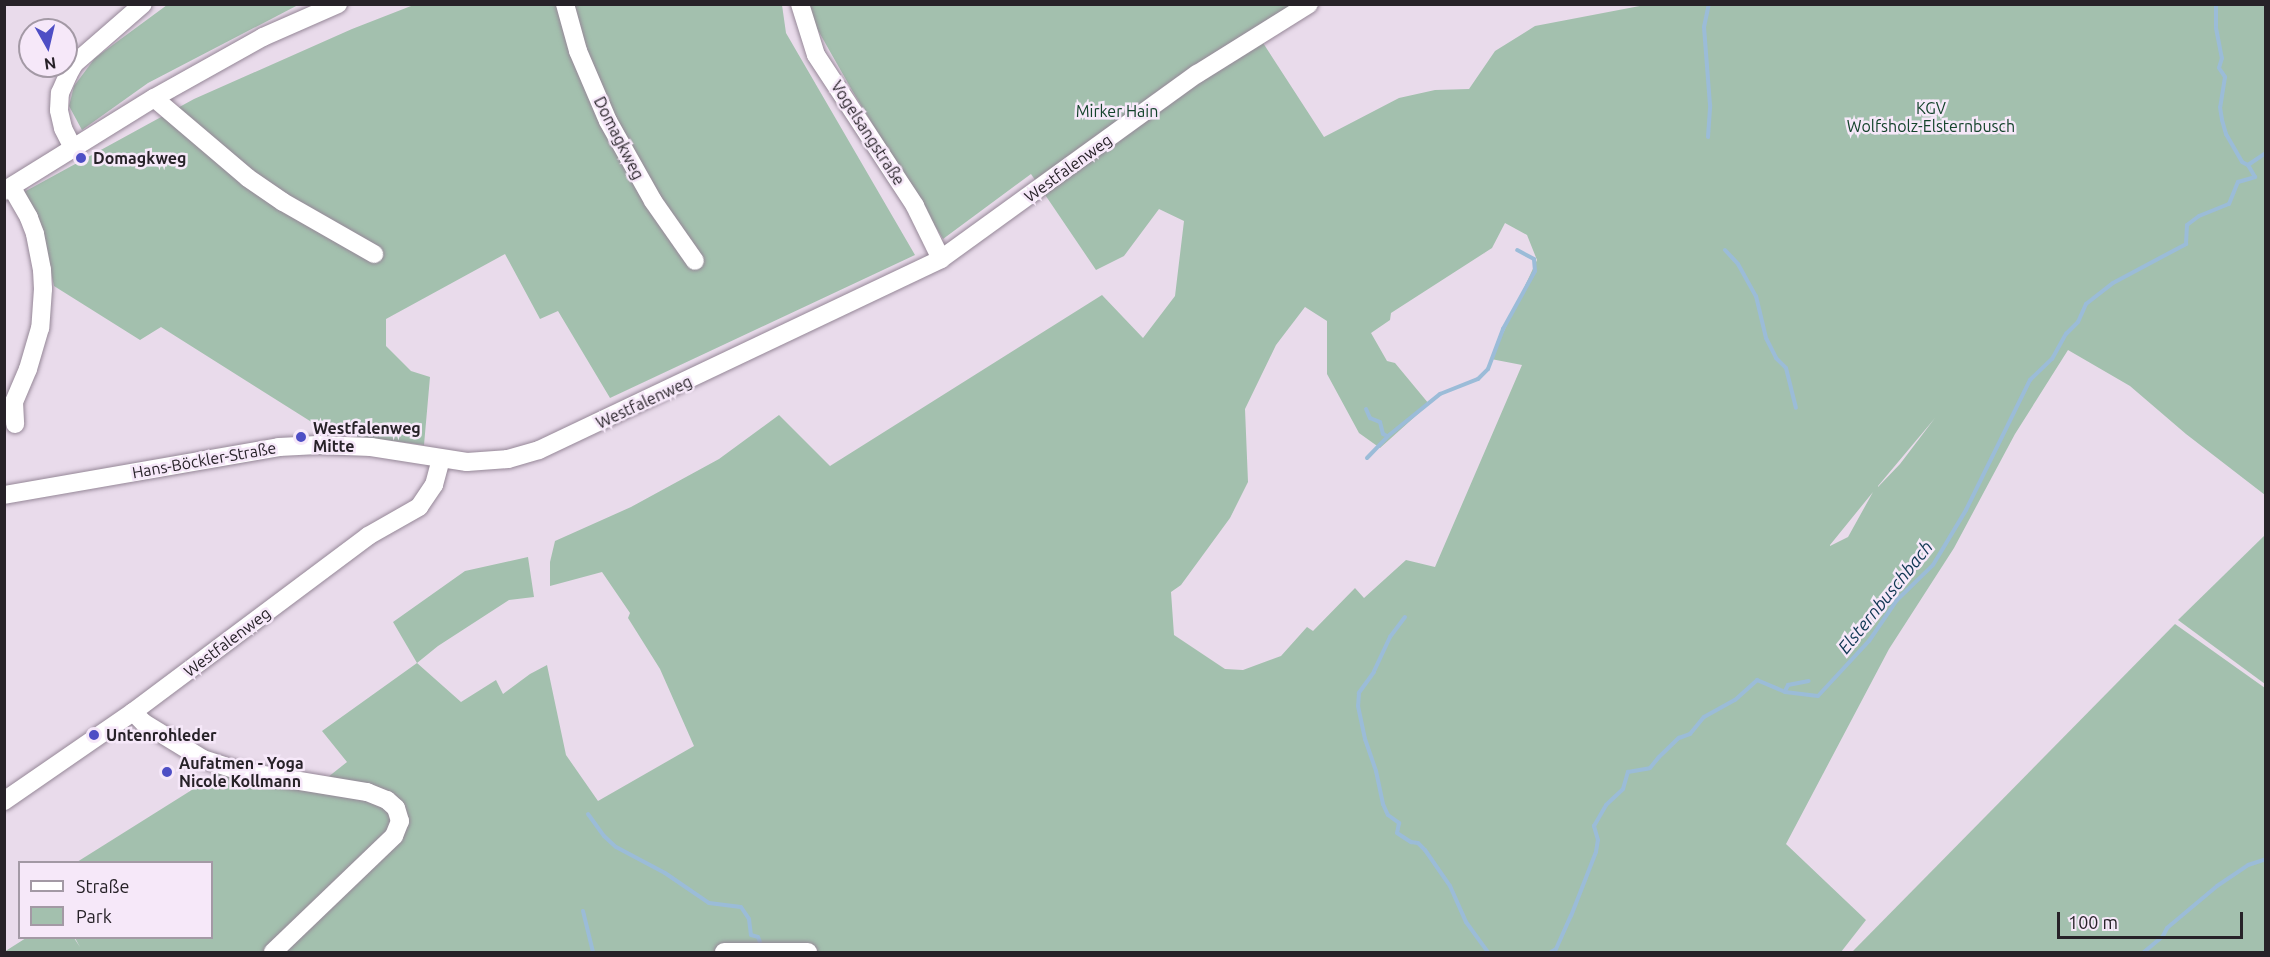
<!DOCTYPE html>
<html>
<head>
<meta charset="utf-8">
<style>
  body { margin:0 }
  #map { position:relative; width:2270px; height:957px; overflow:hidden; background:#e9dbeb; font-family:Ubuntu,sans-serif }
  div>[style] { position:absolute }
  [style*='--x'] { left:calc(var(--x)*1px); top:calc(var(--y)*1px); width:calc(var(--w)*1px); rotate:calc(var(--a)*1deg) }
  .green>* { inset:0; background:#a3c0ae }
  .stream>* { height:4px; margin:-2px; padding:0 2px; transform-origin:2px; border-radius:2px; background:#9bbcd8 }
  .roads { filter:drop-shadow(0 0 2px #958797) drop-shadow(0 0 2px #958797) }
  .minor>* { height:18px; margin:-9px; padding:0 9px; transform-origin:9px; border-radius:9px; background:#fff }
  .dots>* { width:16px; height:16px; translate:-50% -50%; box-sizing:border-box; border:3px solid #f6e8f9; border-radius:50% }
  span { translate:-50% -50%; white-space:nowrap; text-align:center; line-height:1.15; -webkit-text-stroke:5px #f6e8f9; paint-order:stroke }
  .park-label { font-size:16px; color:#14432b }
  .street-label { font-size:16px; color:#272228 }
  .poi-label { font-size:16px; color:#272228; font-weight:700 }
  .left { translate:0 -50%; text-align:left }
  .water-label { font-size:18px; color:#0f3753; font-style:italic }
  .frame { position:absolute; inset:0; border:6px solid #272228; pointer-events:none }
  .legend { position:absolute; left:18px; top:861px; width:195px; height:78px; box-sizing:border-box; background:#f6e8f9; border:2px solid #a399a5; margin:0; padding:8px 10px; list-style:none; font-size:18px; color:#272228 }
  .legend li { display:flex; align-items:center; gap:12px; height:30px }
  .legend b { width:30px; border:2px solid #a399a5 }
  .north { position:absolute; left:18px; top:18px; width:60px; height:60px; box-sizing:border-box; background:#f6e8f9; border:2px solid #a399a5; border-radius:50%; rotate:172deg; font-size:16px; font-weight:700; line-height:24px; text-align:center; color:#272228 }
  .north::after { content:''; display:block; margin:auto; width:21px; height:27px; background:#4e4ec5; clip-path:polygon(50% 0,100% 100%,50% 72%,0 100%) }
  .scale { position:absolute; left:2057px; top:912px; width:186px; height:27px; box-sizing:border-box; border:3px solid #272228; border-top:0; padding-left:8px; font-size:18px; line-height:21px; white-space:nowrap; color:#272228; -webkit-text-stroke:4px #f6e8f9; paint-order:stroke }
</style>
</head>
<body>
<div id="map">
  <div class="green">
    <div style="clip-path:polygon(425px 4px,782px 5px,786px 33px,915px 255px,610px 398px,558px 311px,540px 319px,505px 254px,386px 319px,386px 346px,411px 371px,430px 377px,424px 445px,329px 433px,161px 327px,140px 340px,54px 286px,40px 226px,24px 192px,194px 99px,352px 29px,411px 6px)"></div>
    <div style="clip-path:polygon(167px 5px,298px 5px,148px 83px,82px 130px,69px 106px,74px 86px,95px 58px)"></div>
    <div style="clip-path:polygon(evenodd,806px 5px,1293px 5px,1254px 29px,1324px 137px,1399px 98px,1435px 90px,1469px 89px,1495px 51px,1535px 26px,1645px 5px,2265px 5px,2265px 495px,2186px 434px,2130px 386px,2068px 350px,2015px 434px,1954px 548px,1889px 649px,1786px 844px,1866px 920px,1841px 952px,4px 952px,26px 938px,74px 938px,80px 947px,75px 938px,212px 938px,212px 862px,77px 862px,222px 771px,245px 781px,313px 789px,347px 762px,322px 731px,417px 663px,393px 622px,465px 571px,528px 557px,534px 597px,509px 600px,438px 646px,417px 663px,461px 702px,496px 680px,503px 694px,530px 674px,547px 665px,566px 755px,598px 801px,694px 746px,660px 669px,628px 618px,630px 613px,602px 572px,550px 586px,550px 562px,555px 541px,631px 507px,719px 459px,779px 415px,830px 466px,1102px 295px,1143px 338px,1175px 296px,1184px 221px,1159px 209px,1124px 256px,1096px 270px,1031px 174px,943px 239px,853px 92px,807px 11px,806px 5px,1505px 223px,1527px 235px,1537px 260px,1491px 359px,1522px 365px,1435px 567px,1406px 560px,1364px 598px,1355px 588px,1313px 631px,1307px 627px,1281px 656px,1243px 670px,1225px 669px,1174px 635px,1171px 592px,1181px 585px,1230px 518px,1248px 482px,1245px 409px,1276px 345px,1305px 307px,1327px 321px,1327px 374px,1359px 433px,1380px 448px,1429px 404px,1395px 363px,1387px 361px,1371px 333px,1390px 320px,1391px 313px,1492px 248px,1505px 223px,806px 5px,1935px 418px,1900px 464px,1878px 487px,1878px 486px,1935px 418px,806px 5px,1873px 492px,1848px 537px,1830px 546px,1830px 545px,1873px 492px)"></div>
    <div style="clip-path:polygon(2265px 535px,2265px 684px,2178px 620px)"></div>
    <div style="clip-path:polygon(2175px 624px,2265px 688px,2265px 952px,1852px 952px)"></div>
  </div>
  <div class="stream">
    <div style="--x:2216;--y:4;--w:24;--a:90"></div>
    <div style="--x:2216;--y:28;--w:31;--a:79"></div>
    <div style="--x:2222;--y:58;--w:10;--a:107"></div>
    <div style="--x:2219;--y:68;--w:11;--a:56"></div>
    <div style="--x:2225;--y:77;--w:30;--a:99"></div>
    <div style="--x:2220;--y:107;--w:13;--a:81"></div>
    <div style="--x:2222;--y:120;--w:15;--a:74"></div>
    <div style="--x:2226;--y:134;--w:32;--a:60"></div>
    <div style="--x:2242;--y:162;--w:7;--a:27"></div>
    <div style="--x:1708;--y:137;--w:32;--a:-86"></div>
    <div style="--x:1710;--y:105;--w:78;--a:-94.4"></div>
    <div style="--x:1704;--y:27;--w:24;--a:-78"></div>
    <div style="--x:1725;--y:250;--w:19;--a:47"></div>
    <div style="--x:1738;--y:264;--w:37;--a:61"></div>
    <div style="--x:1756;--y:296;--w:43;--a:76.6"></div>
    <div style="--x:1766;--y:338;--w:22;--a:63"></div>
    <div style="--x:1776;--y:358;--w:14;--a:45"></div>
    <div style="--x:1786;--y:368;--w:41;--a:76"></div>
    <div style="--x:1366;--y:409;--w:10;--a:66"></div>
    <div style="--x:1370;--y:418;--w:11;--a:22"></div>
    <div style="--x:1380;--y:422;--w:12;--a:76"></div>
    <div style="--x:1383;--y:434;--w:4;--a:27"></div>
    <div style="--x:1367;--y:458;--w:30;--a:-46"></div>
    <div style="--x:1388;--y:436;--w:67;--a:-38.9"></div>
    <div style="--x:1440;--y:394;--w:41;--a:-21.5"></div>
    <div style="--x:1478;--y:379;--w:14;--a:-45"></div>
    <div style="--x:1488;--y:369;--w:43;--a:-69.4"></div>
    <div style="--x:1503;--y:329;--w:66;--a:-61.1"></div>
    <div style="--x:1535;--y:271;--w:12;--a:-95"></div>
    <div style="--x:1534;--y:259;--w:19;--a:-152"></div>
    <div style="--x:1405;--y:617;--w:25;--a:127"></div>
    <div style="--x:1390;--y:637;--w:38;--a:115"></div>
    <div style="--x:1374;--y:672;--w:26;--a:126"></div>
    <div style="--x:1359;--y:693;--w:13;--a:94"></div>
    <div style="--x:1358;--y:706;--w:34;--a:78"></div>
    <div style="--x:1365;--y:739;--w:34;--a:71"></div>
    <div style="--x:1376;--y:771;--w:34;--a:78"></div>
    <div style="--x:1383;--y:804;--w:12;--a:66"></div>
    <div style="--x:1388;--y:815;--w:14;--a:36"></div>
    <div style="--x:1399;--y:823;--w:10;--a:101"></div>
    <div style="--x:1397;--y:833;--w:17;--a:33"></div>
    <div style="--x:1411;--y:842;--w:7;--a:8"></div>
    <div style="--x:1418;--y:843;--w:10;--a:45"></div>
    <div style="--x:1425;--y:850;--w:44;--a:55.2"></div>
    <div style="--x:1450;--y:886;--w:39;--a:66"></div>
    <div style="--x:1466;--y:922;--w:37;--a:54"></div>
    <div style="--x:1785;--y:691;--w:7;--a:-63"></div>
    <div style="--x:1788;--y:685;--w:21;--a:-11"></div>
    <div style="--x:588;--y:814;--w:27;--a:54"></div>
    <div style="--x:604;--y:836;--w:16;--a:43"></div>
    <div style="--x:616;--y:847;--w:55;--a:28"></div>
    <div style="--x:665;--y:873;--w:53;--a:34.3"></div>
    <div style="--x:709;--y:903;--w:32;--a:7"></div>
    <div style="--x:741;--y:907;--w:14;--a:56"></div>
    <div style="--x:749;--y:919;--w:16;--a:83"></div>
    <div style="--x:751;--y:935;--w:7;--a:16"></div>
    <div style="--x:758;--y:937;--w:5;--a:68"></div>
    <div style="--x:583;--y:911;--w:42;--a:76.3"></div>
    <div style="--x:1551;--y:952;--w:6;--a:-31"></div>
    <div style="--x:1556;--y:949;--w:36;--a:-66"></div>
    <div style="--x:1571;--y:916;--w:69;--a:-68.7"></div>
    <div style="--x:1596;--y:852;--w:12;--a:-81"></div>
    <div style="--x:1598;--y:840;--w:15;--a:-106"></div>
    <div style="--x:1594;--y:826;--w:24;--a:-60"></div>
    <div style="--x:1606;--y:805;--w:23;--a:-43"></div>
    <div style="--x:1623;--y:789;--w:18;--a:-74"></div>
    <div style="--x:1628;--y:772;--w:22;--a:-10"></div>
    <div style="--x:1650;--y:768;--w:14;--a:-51"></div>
    <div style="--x:1659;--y:757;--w:28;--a:-44"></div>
    <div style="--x:1679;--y:738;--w:12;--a:-20"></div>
    <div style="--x:1690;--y:734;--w:22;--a:-51"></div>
    <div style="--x:1704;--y:717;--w:35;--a:-29"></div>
    <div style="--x:1735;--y:700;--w:30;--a:-42"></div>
    <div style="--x:1757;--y:680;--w:30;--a:23"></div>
    <div style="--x:1785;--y:692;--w:33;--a:7"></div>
    <div style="--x:1818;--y:696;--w:75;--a:-47.2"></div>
    <div style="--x:1869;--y:641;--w:50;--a:-55.7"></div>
    <div style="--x:1897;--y:600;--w:50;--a:-44.2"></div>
    <div style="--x:1933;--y:565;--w:64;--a:-59"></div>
    <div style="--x:1966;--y:510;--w:145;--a:-63.8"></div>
    <div style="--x:2030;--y:380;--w:30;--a:-44"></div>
    <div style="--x:2052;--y:359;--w:29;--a:-61"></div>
    <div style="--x:2066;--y:334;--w:17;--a:-45"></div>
    <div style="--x:2078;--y:322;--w:20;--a:-66"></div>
    <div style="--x:2086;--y:304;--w:34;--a:-38"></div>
    <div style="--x:2113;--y:283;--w:83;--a:-28.1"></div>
    <div style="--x:2186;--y:244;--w:19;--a:-87"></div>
    <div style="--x:2187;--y:225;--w:15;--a:-37"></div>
    <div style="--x:2199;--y:216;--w:32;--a:-22"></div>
    <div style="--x:2229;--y:204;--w:24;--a:-68"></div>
    <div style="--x:2238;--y:182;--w:18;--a:-16"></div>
    <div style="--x:2255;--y:177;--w:14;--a:-120"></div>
    <div style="--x:2248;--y:165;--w:22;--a:-34"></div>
    <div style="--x:2144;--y:952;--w:25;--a:-40"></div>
    <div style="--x:2163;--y:936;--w:9;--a:-63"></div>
    <div style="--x:2167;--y:928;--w:65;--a:-40"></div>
    <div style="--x:2217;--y:886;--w:37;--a:-34"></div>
    <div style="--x:2248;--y:865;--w:19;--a:-18"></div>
  </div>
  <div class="roads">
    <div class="minor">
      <div style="--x:565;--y:4;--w:49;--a:74.5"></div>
      <div style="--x:578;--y:51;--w:76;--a:66.8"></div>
      <div style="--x:608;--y:121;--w:92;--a:60.6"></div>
      <div style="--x:653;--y:201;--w:73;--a:55"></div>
      <div style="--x:800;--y:4;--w:53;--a:72.6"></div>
      <div style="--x:816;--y:55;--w:181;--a:56.7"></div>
      <div style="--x:915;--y:206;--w:59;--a:63.9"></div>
      <div style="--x:154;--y:98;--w:123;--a:40.4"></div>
      <div style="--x:248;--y:178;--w:42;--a:34.4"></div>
      <div style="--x:283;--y:202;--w:105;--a:29.7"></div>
      <div style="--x:73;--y:148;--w:22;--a:-117"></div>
      <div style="--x:63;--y:128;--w:18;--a:-103"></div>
      <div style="--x:59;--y:110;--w:17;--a:-87"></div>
      <div style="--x:60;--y:93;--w:20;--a:-66"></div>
      <div style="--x:68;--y:75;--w:13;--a:-61"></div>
      <div style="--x:74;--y:64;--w:91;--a:-41"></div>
      <div style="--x:12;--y:188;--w:34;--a:60"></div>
      <div style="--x:29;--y:218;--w:17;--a:69"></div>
      <div style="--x:35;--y:234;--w:37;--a:79"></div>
      <div style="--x:42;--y:270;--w:19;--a:87"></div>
      <div style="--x:43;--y:289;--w:39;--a:94"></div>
      <div style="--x:40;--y:328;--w:43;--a:106.3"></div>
      <div style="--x:28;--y:369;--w:36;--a:113"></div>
      <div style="--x:14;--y:402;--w:22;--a:87"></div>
      <div style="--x:4;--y:191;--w:176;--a:-31.8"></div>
      <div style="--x:154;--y:98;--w:125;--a:-29.2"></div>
      <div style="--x:263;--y:37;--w:82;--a:-23.7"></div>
      <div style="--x:4;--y:495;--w:279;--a:-9.9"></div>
      <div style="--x:279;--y:447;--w:39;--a:-3"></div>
      <div style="--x:318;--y:445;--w:53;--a:2.2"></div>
      <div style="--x:371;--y:447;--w:97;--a:8.9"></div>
      <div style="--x:467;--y:462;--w:41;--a:-4.2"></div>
      <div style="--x:508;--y:459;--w:32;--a:-16"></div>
      <div style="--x:539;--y:450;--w:445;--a:-25.4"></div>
      <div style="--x:941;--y:259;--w:316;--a:-35.9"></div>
      <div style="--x:1197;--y:74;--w:132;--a:-32"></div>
      <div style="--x:133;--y:712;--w:16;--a:45"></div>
      <div style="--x:144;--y:723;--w:69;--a:31.4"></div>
      <div style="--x:203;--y:759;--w:38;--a:18"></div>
      <div style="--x:239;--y:771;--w:130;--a:9.3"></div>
      <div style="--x:367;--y:792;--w:22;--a:22"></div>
      <div style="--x:387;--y:800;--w:12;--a:42"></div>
      <div style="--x:396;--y:808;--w:14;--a:73"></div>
      <div style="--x:400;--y:821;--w:16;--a:112"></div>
      <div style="--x:394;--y:836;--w:168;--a:136.2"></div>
      <div style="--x:4;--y:801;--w:157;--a:-34.6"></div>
      <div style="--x:133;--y:712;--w:294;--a:-36.8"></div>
      <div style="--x:368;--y:536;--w:59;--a:-29.6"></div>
      <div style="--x:419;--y:507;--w:27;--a:-56"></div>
      <div style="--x:434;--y:485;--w:27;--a:-75"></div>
      <div style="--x:724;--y:952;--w:84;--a:0"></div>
    </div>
  </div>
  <div class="dots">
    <div style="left:81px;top:158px;background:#4e4ec5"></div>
    <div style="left:301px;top:437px;background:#4e4ec5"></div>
    <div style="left:94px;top:735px;background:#4e4ec5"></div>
    <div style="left:167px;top:772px;background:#4e4ec5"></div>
  </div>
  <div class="park-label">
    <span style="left:1931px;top:117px">KGV<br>Wolfsholz-Elsternbusch</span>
    <span style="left:1117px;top:111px">Mirker Hain</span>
  </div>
  <div class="street-label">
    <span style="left:868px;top:133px;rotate:57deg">Vogelsangstraße</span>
    <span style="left:619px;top:138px;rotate:63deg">Domagkweg</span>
    <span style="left:1068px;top:168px;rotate:-36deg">Westfalenweg</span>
    <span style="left:644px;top:402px;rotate:-25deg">Westfalenweg</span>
    <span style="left:204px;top:460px;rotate:-10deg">Hans-Böckler-Straße</span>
    <span style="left:227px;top:642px;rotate:-37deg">Westfalenweg</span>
  </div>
  <div class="poi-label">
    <span class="left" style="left:93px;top:158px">Domagkweg</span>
    <span class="left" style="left:313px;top:437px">Westfalenweg<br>Mitte</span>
    <span class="left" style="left:106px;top:735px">Untenrohleder</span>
    <span class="left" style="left:179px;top:772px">Aufatmen - Yoga<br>Nicole Kollmann</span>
  </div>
  <div class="water-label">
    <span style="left:1885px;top:597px;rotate:-51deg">Elsternbuschbach</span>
  </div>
  <div class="frame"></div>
  <ul class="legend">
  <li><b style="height:8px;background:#fff"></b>Straße</li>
  <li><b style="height:16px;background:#a3c0ae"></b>Park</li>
  </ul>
  <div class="north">N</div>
  <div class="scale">100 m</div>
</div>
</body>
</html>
